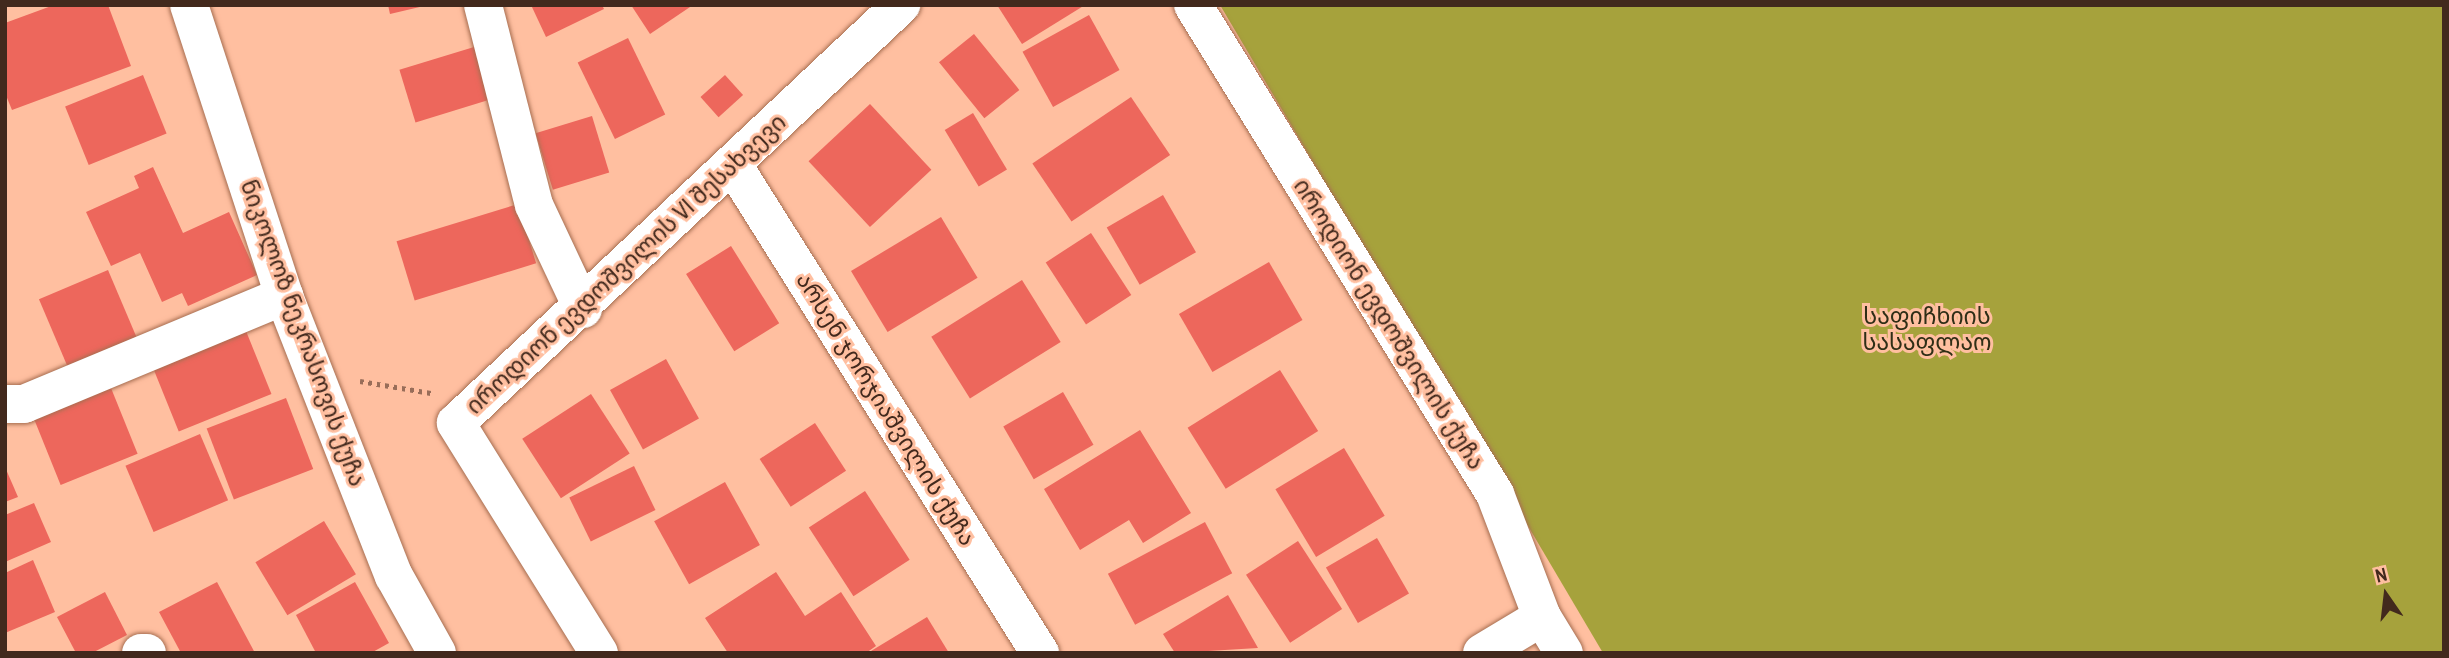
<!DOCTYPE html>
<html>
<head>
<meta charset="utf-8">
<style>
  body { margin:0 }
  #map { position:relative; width:2449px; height:658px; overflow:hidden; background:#ffbfa0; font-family:"Archivo Narrow","Noto Sans Georgian",sans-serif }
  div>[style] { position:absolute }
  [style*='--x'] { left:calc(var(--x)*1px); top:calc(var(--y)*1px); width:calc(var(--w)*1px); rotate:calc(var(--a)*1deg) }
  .green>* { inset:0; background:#a6a23c }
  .building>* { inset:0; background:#ed675c; transform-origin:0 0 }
  .path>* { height:4.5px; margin-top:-2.25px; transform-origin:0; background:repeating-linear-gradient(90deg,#986d59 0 3.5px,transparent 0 8.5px) }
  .roads { filter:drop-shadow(0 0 2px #a76e51) drop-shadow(0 0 2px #a76e51) }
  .minor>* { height:38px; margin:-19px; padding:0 19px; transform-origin:19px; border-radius:19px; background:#fff }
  span { translate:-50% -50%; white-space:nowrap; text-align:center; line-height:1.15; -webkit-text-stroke:6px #ffbfa0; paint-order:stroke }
  .street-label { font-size:23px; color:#42291d }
  .park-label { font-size:23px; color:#2f2e16 }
  .frame { position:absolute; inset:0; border:7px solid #42291d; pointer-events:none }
  .north { position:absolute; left:2351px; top:560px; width:70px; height:70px; -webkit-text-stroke:5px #ffbfa0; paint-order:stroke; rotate:346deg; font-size:19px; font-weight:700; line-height:28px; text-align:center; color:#42291d }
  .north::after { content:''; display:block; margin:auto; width:24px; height:32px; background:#42291d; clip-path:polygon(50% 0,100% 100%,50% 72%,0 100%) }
</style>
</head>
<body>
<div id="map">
  <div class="green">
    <div style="clip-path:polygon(1220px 5px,2444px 5px,2444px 653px,1603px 653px)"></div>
  </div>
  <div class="building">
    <div style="clip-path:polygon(54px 5px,108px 5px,131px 66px,12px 110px,5px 93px,5px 23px)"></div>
    <div style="clip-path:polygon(388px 5px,424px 5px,424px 6px,390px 14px)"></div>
    <div style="clip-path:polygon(531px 5px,602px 5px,604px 9px,546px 37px)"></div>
    <div style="clip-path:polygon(631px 5px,693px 5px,650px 34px)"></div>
    <div style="clip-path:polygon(997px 5px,1085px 5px,1022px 44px)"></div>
    <div style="left:1089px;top:15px;width:63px;height:76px;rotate:61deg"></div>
    <div style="left:974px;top:34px;width:72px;height:45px;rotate:51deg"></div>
    <div style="left:628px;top:38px;width:85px;height:56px;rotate:64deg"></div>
    <div style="left:474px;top:47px;width:55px;height:78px;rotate:73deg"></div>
    <div style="left:143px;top:75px;width:63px;height:84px;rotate:68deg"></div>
    <div style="left:725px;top:75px;width:27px;height:33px;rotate:48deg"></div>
    <div style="left:1131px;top:97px;width:70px;height:119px;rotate:56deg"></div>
    <div style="left:870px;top:104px;width:90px;height:84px;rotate:47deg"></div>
    <div style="left:973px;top:113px;width:66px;height:33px;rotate:59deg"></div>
    <div style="left:592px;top:116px;width:59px;height:59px;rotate:73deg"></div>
    <div style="clip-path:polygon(153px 167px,183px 233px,229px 212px,257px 275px,188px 306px,182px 293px,162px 302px,140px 253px,111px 266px,86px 212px,139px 188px,134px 176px)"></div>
    <div style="left:1163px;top:195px;width:66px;height:65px;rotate:60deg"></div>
    <div style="left:518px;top:204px;width:62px;height:127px;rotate:73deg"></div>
    <div style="left:941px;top:217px;width:71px;height:105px;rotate:59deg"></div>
    <div style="left:1091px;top:233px;width:74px;height:54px;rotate:57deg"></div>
    <div style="left:731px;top:246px;width:91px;height:53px;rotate:58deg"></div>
    <div style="left:1269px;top:262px;width:67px;height:104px;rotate:60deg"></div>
    <div style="left:108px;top:270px;width:78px;height:75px;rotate:67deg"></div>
    <div style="left:1022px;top:280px;width:73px;height:107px;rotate:58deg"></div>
    <div style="left:246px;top:331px;width:68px;height:100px;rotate:68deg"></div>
    <div style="left:666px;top:359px;width:68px;height:64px;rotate:61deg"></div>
    <div style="left:1280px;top:370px;width:72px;height:109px;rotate:58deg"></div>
    <div style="left:111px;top:388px;width:71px;height:83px;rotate:68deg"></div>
    <div style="left:1063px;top:392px;width:61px;height:69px;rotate:60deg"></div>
    <div style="left:591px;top:394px;width:71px;height:82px;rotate:57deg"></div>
    <div style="left:286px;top:398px;width:76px;height:85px;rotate:69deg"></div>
    <div style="left:815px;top:423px;width:57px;height:66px;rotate:57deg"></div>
    <div style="clip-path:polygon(1140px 430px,1191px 513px,1143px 543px,1129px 520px,1080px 550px,1044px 489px)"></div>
    <div style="left:200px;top:434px;width:72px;height:81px;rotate:67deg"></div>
    <div style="left:1344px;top:448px;width:79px;height:80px;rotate:59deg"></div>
    <div style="left:634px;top:466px;width:49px;height:72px;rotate:64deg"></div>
    <div style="clip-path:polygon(5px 467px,18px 497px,5px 502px)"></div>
    <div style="left:725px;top:482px;width:72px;height:81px;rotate:61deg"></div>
    <div style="left:865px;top:491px;width:82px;height:67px;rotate:57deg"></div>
    <div style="clip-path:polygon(34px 503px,51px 542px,5px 562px,5px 515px)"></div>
    <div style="left:324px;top:521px;width:62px;height:80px;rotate:59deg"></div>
    <div style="left:1205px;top:522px;width:58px;height:110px;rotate:62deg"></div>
    <div style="left:1377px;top:538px;width:64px;height:59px;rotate:60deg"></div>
    <div style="left:1298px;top:541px;width:81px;height:62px;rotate:57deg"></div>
    <div style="clip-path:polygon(33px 560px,55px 612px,5px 633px,5px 573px)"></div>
    <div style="clip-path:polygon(776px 572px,805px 616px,841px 592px,876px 646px,866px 653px,728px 653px,705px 618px)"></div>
    <div style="clip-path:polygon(217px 582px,255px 653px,181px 653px,159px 612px)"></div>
    <div style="clip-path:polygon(355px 582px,389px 643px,371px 653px,316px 653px,296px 615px)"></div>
    <div style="clip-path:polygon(105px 592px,127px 635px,92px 653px,76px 653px,57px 617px)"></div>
    <div style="clip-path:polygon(1228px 595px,1258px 648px,1175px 653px,1163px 634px)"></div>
    <div style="clip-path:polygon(927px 617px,949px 653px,872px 653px,871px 651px)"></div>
  </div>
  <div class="path">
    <div style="--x:360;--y:381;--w:72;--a:9.6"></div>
  </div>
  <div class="roads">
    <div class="minor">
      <div style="--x:189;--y:5;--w:306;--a:71.9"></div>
      <div style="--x:284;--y:296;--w:301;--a:68.6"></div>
      <div style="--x:394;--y:576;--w:88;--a:60.8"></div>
      <div style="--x:483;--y:5;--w:206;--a:75.7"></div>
      <div style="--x:534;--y:205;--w:115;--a:64.8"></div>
      <div style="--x:1193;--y:5;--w:575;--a:58.3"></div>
      <div style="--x:1495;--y:494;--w:132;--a:69.1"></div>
      <div style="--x:1542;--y:617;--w:42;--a:58.6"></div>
      <div style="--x:733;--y:165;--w:577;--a:57.83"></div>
      <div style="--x:5;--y:404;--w:19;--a:0"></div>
      <div style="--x:24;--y:404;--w:282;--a:-22.6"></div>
      <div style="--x:141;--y:653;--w:6;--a:0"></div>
      <div style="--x:599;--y:653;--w:271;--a:-121.9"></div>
      <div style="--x:456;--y:423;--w:611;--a:-43.21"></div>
      <div style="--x:1482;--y:653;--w:70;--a:-31"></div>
    </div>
  </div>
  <div class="street-label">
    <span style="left:626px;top:264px;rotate:-43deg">იროდიონ ევდოშვილის VI შესახვევი</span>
    <span style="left:1389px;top:324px;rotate:58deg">იროდიონ ევდოშვილის ქუჩა</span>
    <span style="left:303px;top:333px;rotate:70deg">ნიკოლოზ ნეკრასოვის ქუჩა</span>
    <span style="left:886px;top:409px;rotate:58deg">არსენ ჯორჯიაშვილის ქუჩა</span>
  </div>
  <div class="park-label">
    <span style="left:1927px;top:329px">საფიჩხიის<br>სასაფლაო</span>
  </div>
  <div class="frame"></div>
  <div class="north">N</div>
</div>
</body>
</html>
